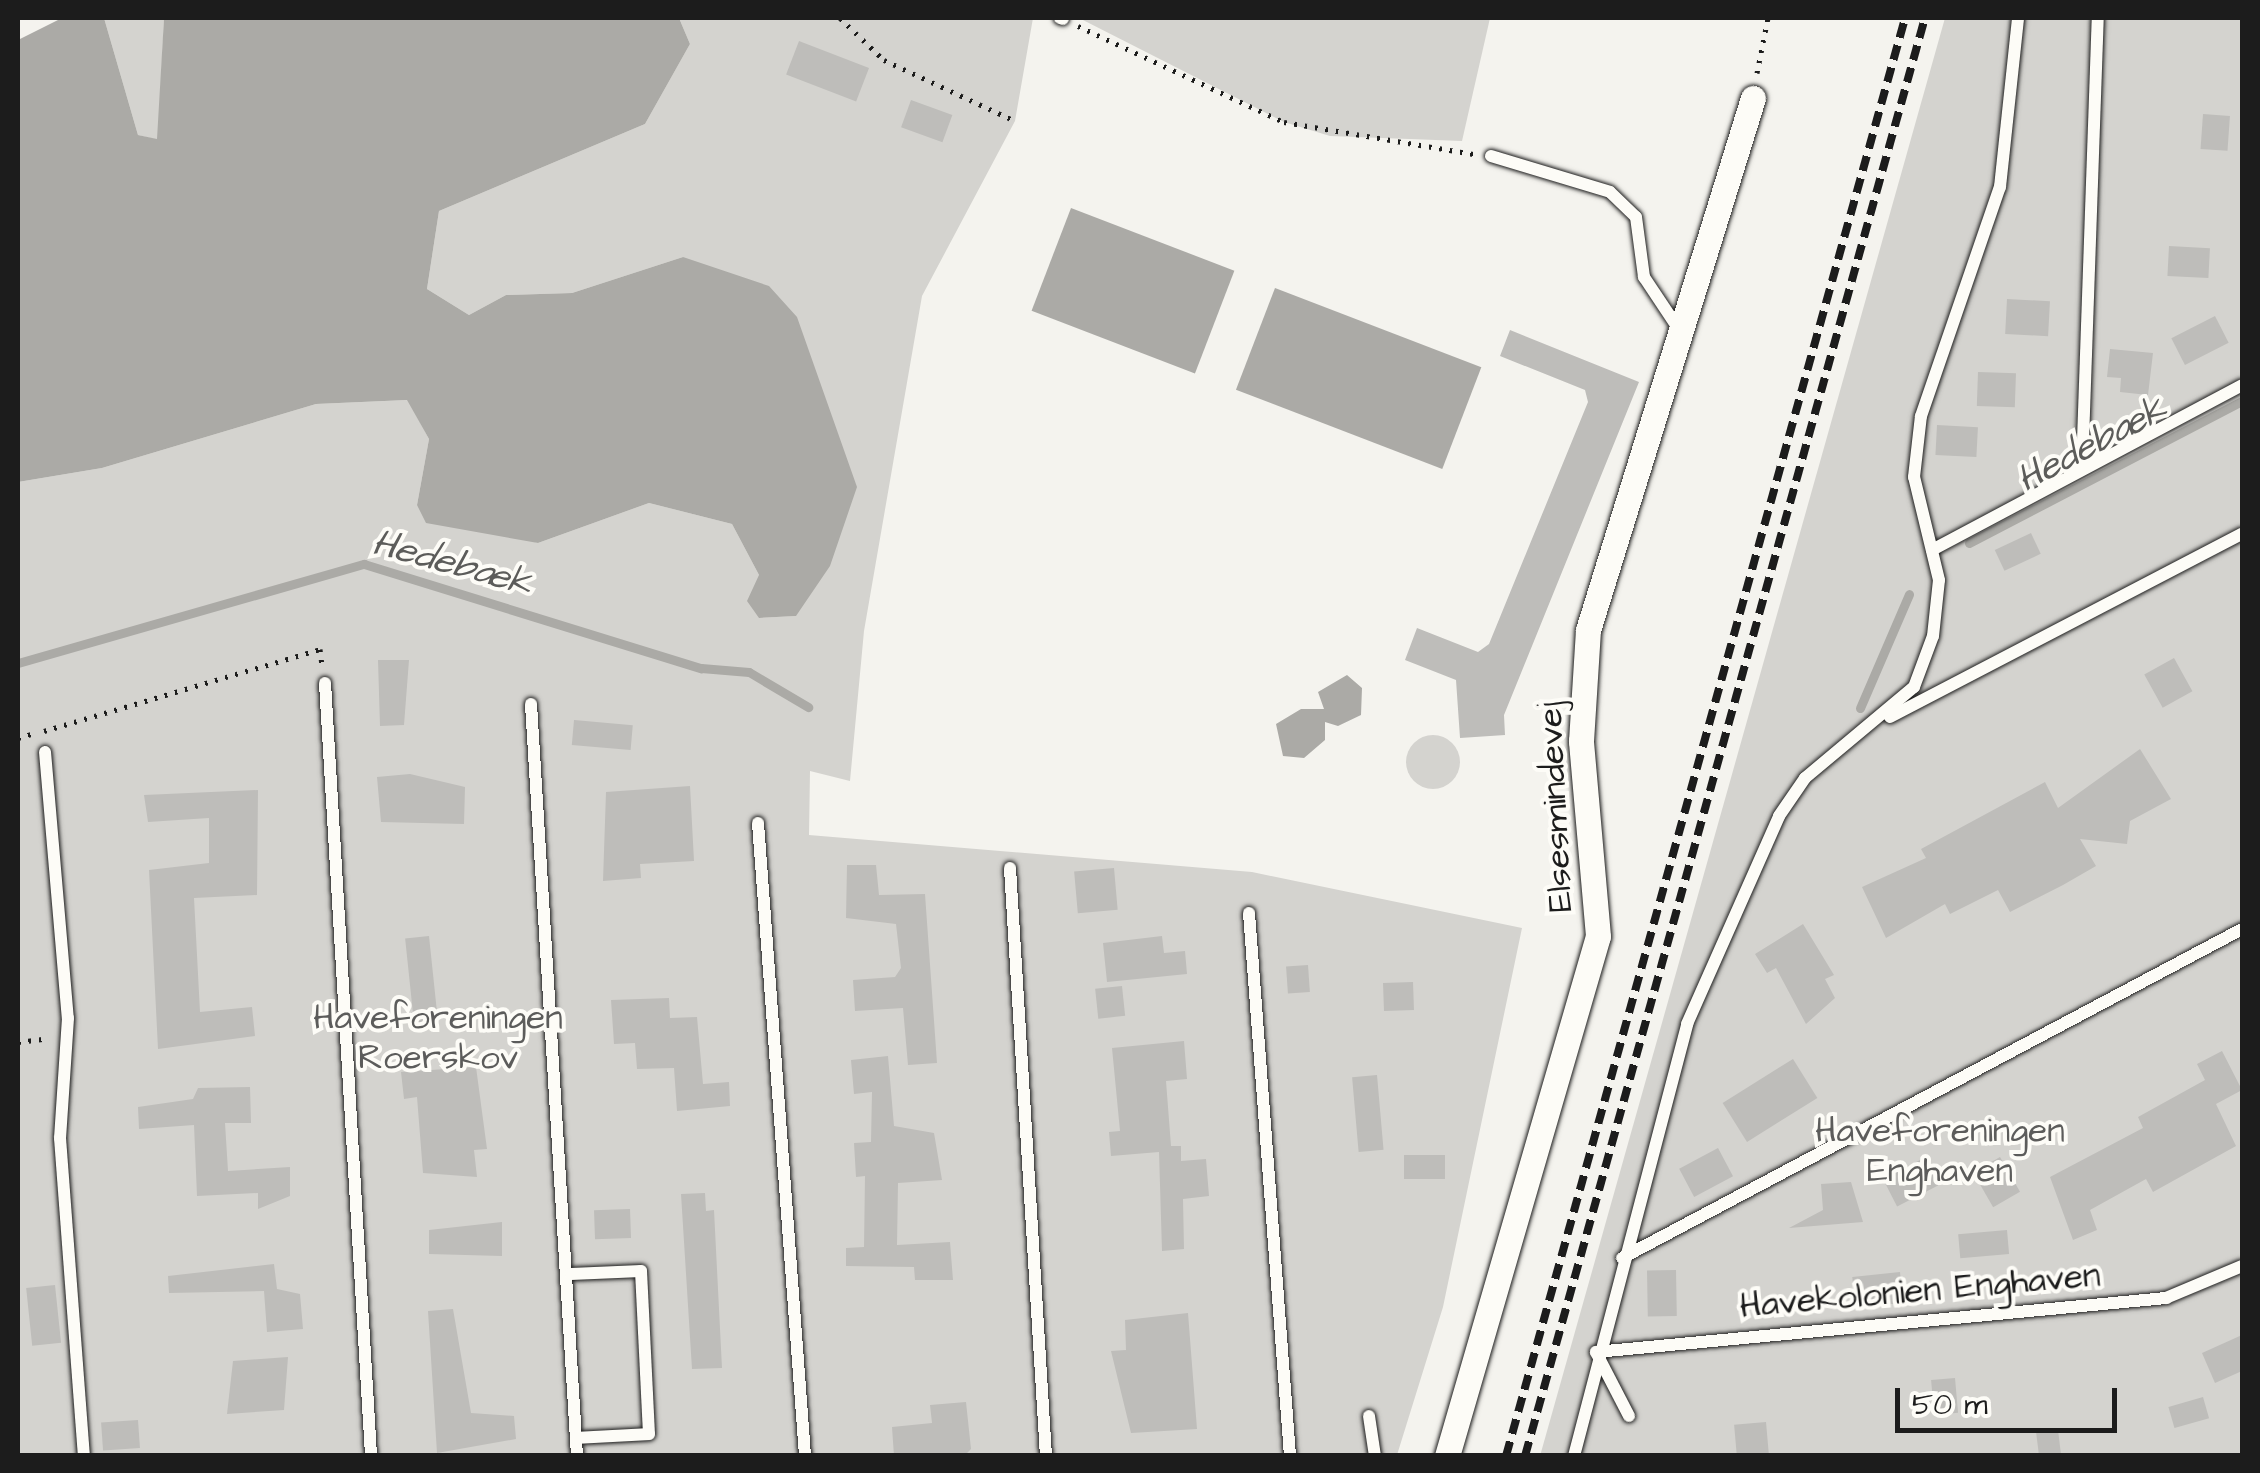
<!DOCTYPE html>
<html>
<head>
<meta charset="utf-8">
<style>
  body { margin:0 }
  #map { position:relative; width:2260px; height:1473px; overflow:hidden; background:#f4f3ee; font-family:"Architects Daughter",sans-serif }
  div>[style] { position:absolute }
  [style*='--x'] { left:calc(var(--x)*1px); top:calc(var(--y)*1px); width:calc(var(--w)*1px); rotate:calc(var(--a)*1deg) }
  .green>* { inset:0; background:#d4d3cf }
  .round { border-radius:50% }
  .water>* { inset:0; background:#abaaa6; transform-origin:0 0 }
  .stream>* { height:9px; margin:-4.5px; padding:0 4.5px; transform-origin:4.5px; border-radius:4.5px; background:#abaaa6 }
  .building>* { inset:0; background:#bebdba; transform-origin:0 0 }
  .path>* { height:5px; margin-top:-2.5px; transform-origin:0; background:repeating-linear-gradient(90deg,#1c1c1c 0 2.5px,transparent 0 10.5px) }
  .roads { filter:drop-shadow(0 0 2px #1c1c1c) drop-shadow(0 0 2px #1c1c1c) }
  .service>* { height:12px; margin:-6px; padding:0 6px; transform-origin:6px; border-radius:6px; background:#fdfcf7 }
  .minor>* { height:25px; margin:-12.5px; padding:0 12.5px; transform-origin:12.5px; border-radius:12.5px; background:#fdfcf7 }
  .rail>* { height:8px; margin-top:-4px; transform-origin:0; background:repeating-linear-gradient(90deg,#1c1c1c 0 15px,transparent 0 23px) }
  span { translate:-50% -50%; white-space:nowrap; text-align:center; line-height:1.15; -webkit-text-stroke:8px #fdfcf7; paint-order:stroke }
  .street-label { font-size:35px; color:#1c1c1c }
  .park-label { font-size:35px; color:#5c5c5b }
  .water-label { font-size:38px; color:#5c5c5a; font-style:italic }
  .frame { position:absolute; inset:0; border:20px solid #1c1c1c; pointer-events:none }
  .scale { position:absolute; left:1895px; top:1388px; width:222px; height:45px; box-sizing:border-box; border:5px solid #1c1c1c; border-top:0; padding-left:12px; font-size:30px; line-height:35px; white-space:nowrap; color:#1c1c1c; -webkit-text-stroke:8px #fdfcf7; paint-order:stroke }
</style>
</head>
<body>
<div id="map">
  <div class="green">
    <div style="clip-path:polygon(104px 18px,164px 18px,158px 140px,138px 135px)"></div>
    <div style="clip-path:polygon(679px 18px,1033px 18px,1015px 121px,922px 296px,864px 631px,850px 781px,810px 771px,809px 835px,1252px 872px,1522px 928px,1443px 1307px,1397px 1455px,18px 1456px,18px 482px,102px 468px,316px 404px,408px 400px,429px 439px,417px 505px,538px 543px,649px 503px,732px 524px,759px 575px,759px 618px,796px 616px,683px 257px,572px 293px,506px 295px,469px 315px,427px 289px,439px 211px,645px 124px,690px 44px)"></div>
    <div style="clip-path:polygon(1079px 18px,1490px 18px,1462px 141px,1330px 136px,1284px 122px)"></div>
    <div style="clip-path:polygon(1945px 18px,2242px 18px,2242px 1455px,1540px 1456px)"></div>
    <div class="round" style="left:1406px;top:735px;width:54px;height:54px"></div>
  </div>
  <div class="water">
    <div style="clip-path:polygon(62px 18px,104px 18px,138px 135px,157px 139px,164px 18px,679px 18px,690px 44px,645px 124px,439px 211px,427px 289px,469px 315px,506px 295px,572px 293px,683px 257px,769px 286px,797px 317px,857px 487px,830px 566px,796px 616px,759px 618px,747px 601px,759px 575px,732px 524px,649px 503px,538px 543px,426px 523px,417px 505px,429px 439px,407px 400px,316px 404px,102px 468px,18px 482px,18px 40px)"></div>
    <div style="left:1071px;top:208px;width:175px;height:110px;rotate:21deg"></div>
    <div style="left:1275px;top:288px;width:221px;height:109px;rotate:21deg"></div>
    <div style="clip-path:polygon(1347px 675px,1362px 688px,1361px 715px,1338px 726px,1325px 722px,1325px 740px,1304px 758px,1283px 756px,1276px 724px,1301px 709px,1324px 709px,1318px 692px)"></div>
  </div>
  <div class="stream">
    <div style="--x:1969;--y:543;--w:308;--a:-27.5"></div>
    <div style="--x:18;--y:663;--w:360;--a:-16"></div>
    <div style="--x:364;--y:564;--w:353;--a:17.2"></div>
    <div style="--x:701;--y:668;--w:48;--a:4.8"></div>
    <div style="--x:749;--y:672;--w:69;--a:30.7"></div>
    <div style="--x:1860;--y:708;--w:124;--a:-66.7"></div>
  </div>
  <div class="building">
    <div style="left:799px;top:41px;width:75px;height:36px;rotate:21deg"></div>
    <div style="left:911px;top:100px;width:44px;height:29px;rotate:20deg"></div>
    <div style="left:2203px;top:114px;width:27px;height:35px;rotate:4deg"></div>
    <div style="left:2169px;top:246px;width:41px;height:30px;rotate:3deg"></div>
    <div style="left:2007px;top:299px;width:43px;height:35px;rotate:3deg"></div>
    <div style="left:2215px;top:316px;width:30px;height:49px;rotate:63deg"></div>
    <div style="clip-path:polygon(1510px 330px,1639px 382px,1504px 715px,1505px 735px,1460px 738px,1456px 680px,1405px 660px,1417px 628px,1478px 652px,1489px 644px,1588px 402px,1585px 390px,1500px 356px)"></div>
    <div style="clip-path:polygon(2110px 349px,2153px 353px,2148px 395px,2120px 392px,2121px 378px,2107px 377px)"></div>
    <div style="left:1978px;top:372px;width:38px;height:34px;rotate:2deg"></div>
    <div style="left:1937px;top:425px;width:41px;height:30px;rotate:3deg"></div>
    <div style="left:2031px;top:533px;width:23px;height:40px;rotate:65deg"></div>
    <div style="left:2174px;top:658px;width:38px;height:34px;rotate:61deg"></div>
    <div style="clip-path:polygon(378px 660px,409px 660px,404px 725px,380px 726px)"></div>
    <div style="left:574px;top:720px;width:59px;height:25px;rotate:5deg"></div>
    <div style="clip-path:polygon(2140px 749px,2171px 799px,2130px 821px,2127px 844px,2080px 839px,2096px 866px,2063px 885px,2010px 912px,1998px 890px,1950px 914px,1945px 904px,1886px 938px,1862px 887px,1926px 858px,1921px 849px,2045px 782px,2058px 808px)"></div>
    <div style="clip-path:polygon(410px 774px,465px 787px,464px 824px,381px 822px,377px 777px)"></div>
    <div style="clip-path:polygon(690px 786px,694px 861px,640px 864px,641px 878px,603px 881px,606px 792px)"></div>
    <div style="clip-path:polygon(258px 790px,257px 895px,194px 898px,200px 1012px,252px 1007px,255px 1036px,158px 1049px,149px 870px,209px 863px,209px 818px,148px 822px,144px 795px)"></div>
    <div style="clip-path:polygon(847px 865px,876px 865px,879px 895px,925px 894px,937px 1063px,908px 1065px,903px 1008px,855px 1011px,853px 980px,895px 977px,901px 968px,896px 924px,846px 918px)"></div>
    <div style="left:1114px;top:868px;width:42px;height:40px;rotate:85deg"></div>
    <div style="clip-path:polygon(1803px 924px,1834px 975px,1825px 979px,1835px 998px,1806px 1024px,1776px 968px,1767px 973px,1755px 954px)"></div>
    <div style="left:429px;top:936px;width:89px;height:24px;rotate:84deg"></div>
    <div style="clip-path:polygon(1162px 936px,1164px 953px,1185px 951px,1187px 974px,1107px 982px,1103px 943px)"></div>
    <div style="left:1308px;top:965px;width:27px;height:22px;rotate:86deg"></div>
    <div style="left:1413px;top:982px;width:28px;height:30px;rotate:88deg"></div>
    <div style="left:1122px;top:986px;width:30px;height:27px;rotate:84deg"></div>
    <div style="clip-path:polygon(669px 998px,670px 1018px,697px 1017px,703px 1084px,729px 1082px,730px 1106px,677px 1111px,674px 1068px,637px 1069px,635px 1043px,614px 1044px,611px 1000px)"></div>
    <div style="clip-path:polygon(1184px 1041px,1187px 1079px,1166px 1081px,1171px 1146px,1181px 1146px,1181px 1161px,1206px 1159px,1209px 1196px,1183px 1199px,1184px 1249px,1162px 1251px,1159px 1152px,1111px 1156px,1109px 1132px,1120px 1131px,1112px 1048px)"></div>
    <div style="clip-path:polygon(2222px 1051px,2242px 1090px,2216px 1104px,2236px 1146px,2153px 1192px,2146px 1179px,2090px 1210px,2097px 1230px,2073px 1240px,2050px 1177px,2143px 1128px,2138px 1117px,2205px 1080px,2197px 1064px)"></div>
    <div style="clip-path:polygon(888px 1056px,894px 1126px,934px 1133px,942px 1180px,898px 1183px,897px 1245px,950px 1242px,953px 1280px,915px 1280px,914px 1267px,846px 1266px,846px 1248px,864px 1247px,865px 1176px,856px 1177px,854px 1143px,871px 1142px,872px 1092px,854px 1094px,851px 1060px)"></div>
    <div style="left:1793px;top:1059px;width:46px;height:83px;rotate:58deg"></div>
    <div style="clip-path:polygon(476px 1067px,487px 1149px,474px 1150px,477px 1177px,423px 1173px,417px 1097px,404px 1099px,401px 1072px)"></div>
    <div style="left:1377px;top:1075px;width:75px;height:25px;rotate:85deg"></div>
    <div style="clip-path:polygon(250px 1087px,251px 1123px,225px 1123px,228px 1171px,290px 1167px,290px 1196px,258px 1209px,258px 1193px,197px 1196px,194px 1125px,139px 1129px,138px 1107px,193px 1099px,198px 1088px)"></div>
    <div style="left:1718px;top:1148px;width:32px;height:44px;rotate:62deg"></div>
    <div style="left:1445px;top:1155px;width:24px;height:41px;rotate:90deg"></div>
    <div style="left:2000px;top:1157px;width:40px;height:31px;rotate:60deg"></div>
    <div style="left:1924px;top:1158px;width:31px;height:46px;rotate:63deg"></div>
    <div style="clip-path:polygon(1851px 1182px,1863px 1222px,1789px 1228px,1823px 1210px,1821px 1184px)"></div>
    <div style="clip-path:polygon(705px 1193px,706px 1211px,714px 1210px,722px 1368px,692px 1369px,681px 1194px)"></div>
    <div style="left:630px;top:1209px;width:29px;height:36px;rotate:88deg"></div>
    <div style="clip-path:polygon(502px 1222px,502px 1256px,429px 1254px,429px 1230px)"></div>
    <div style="left:2007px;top:1230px;width:24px;height:49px;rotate:85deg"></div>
    <div style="clip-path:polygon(274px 1264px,277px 1289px,300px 1294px,303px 1329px,267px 1332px,264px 1291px,169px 1293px,168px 1276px)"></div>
    <div style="left:1676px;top:1270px;width:46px;height:29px;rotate:89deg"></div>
    <div style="left:1900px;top:1272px;width:31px;height:48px;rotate:84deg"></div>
    <div style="left:55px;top:1285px;width:58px;height:29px;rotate:84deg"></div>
    <div style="clip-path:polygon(453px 1309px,471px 1413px,514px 1416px,516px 1439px,437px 1453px,428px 1311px)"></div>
    <div style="clip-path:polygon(1188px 1313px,1197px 1429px,1131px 1433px,1111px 1351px,1126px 1350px,1125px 1320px)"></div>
    <div style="clip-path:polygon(2242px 1335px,2242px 1371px,2215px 1383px,2202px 1353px)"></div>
    <div style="clip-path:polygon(288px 1357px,284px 1410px,227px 1414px,233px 1361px)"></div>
    <div style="left:1955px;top:1378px;width:35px;height:24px;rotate:85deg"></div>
    <div style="left:2203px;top:1397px;width:22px;height:36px;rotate:74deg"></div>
    <div style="clip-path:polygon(966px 1402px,971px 1449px,964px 1456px,894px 1456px,892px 1427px,932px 1423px,930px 1405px)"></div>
    <div style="left:138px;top:1420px;width:28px;height:37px;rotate:86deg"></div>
    <div style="left:1766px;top:1422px;width:34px;height:32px;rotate:85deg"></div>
    <div style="left:2058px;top:1430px;width:26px;height:22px;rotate:83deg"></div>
  </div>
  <div class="path">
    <div style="--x:840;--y:18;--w:61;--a:43.7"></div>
    <div style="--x:884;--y:60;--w:140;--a:24.9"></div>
    <div style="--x:1078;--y:26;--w:227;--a:25"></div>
    <div style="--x:1284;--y:122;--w:192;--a:9.6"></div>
    <div style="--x:1757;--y:73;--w:56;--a:-78.7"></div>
    <div style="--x:44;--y:731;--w:288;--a:-16.5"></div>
    <div style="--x:320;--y:649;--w:16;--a:83"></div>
    <div style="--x:18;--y:738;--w:17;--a:-17"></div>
    <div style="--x:18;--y:1042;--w:31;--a:-7"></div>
  </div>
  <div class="roads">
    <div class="service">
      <div style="--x:1060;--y:18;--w:3;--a:18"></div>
      <div style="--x:1491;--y:156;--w:124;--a:16.8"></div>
      <div style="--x:1610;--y:192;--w:36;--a:44"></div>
      <div style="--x:1636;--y:217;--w:61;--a:82.4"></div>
      <div style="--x:1644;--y:277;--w:65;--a:56.3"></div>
      <div style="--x:2082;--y:469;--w:451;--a:-88"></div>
      <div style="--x:1932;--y:550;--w:351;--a:-28"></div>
      <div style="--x:325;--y:683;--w:774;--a:86.59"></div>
      <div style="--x:531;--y:704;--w:753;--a:86.5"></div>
      <div style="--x:1890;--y:717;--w:397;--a:-27.5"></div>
      <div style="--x:45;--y:752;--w:267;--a:85.1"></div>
      <div style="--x:68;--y:1018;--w:120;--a:93.8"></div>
      <div style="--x:60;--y:1138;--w:319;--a:85.7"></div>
      <div style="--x:758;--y:823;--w:635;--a:85.75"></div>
      <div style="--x:1010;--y:868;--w:589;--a:86.5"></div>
      <div style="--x:1249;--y:913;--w:545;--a:85.68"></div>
      <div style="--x:1622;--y:1258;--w:702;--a:-27.95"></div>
      <div style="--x:571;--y:1274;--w:70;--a:-2.5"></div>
      <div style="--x:641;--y:1271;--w:163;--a:87.2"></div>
      <div style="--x:649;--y:1434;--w:73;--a:176.9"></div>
      <div style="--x:1369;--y:1416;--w:40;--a:81.5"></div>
      <div style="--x:1629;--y:1416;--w:72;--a:-117.3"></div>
      <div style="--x:1596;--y:1352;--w:573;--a:-5.41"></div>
      <div style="--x:2166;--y:1298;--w:82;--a:-22.8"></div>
      <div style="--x:1574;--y:1456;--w:447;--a:-75.3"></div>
      <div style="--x:1687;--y:1024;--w:227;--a:-66.1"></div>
      <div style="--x:1779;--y:816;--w:46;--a:-55.6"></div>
      <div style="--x:1805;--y:778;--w:142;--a:-39.9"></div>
      <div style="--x:1914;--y:687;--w:54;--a:-69.6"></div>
      <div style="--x:1933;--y:636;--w:56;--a:-83.9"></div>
      <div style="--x:1939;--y:580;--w:106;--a:-103.6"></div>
      <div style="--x:1914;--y:477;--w:61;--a:-83.5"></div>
      <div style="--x:1921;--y:416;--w:242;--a:-71"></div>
      <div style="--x:2000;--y:187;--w:170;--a:-83.9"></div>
    </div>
    <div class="minor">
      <div style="--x:1447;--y:1456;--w:541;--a:-73.81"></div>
      <div style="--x:1598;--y:936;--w:196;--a:-95"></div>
      <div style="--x:1581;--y:741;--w:111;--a:-86.4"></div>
      <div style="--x:1588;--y:630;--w:557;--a:-72.77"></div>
    </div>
  </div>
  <div class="rail">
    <div style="--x:1506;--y:1456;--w:1492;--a:-74.49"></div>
    <div style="--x:1525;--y:1456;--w:1493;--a:-74.46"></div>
  </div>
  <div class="street-label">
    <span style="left:1556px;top:807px;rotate:-93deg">Elsesmindevej</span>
    <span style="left:1920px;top:1291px;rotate:-5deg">Havekolonien Enghaven</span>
  </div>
  <div class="park-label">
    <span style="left:438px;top:1038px">Haveforeningen<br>Roerskov</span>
    <span style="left:1940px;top:1151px">Haveforeningen<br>Enghaven</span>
  </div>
  <div class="water-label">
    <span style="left:2092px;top:445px;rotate:-28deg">Hedebæk</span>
    <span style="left:452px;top:564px;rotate:15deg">Hedebæk</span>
  </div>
  <div class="frame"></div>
  <div class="scale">50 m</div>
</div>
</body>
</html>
